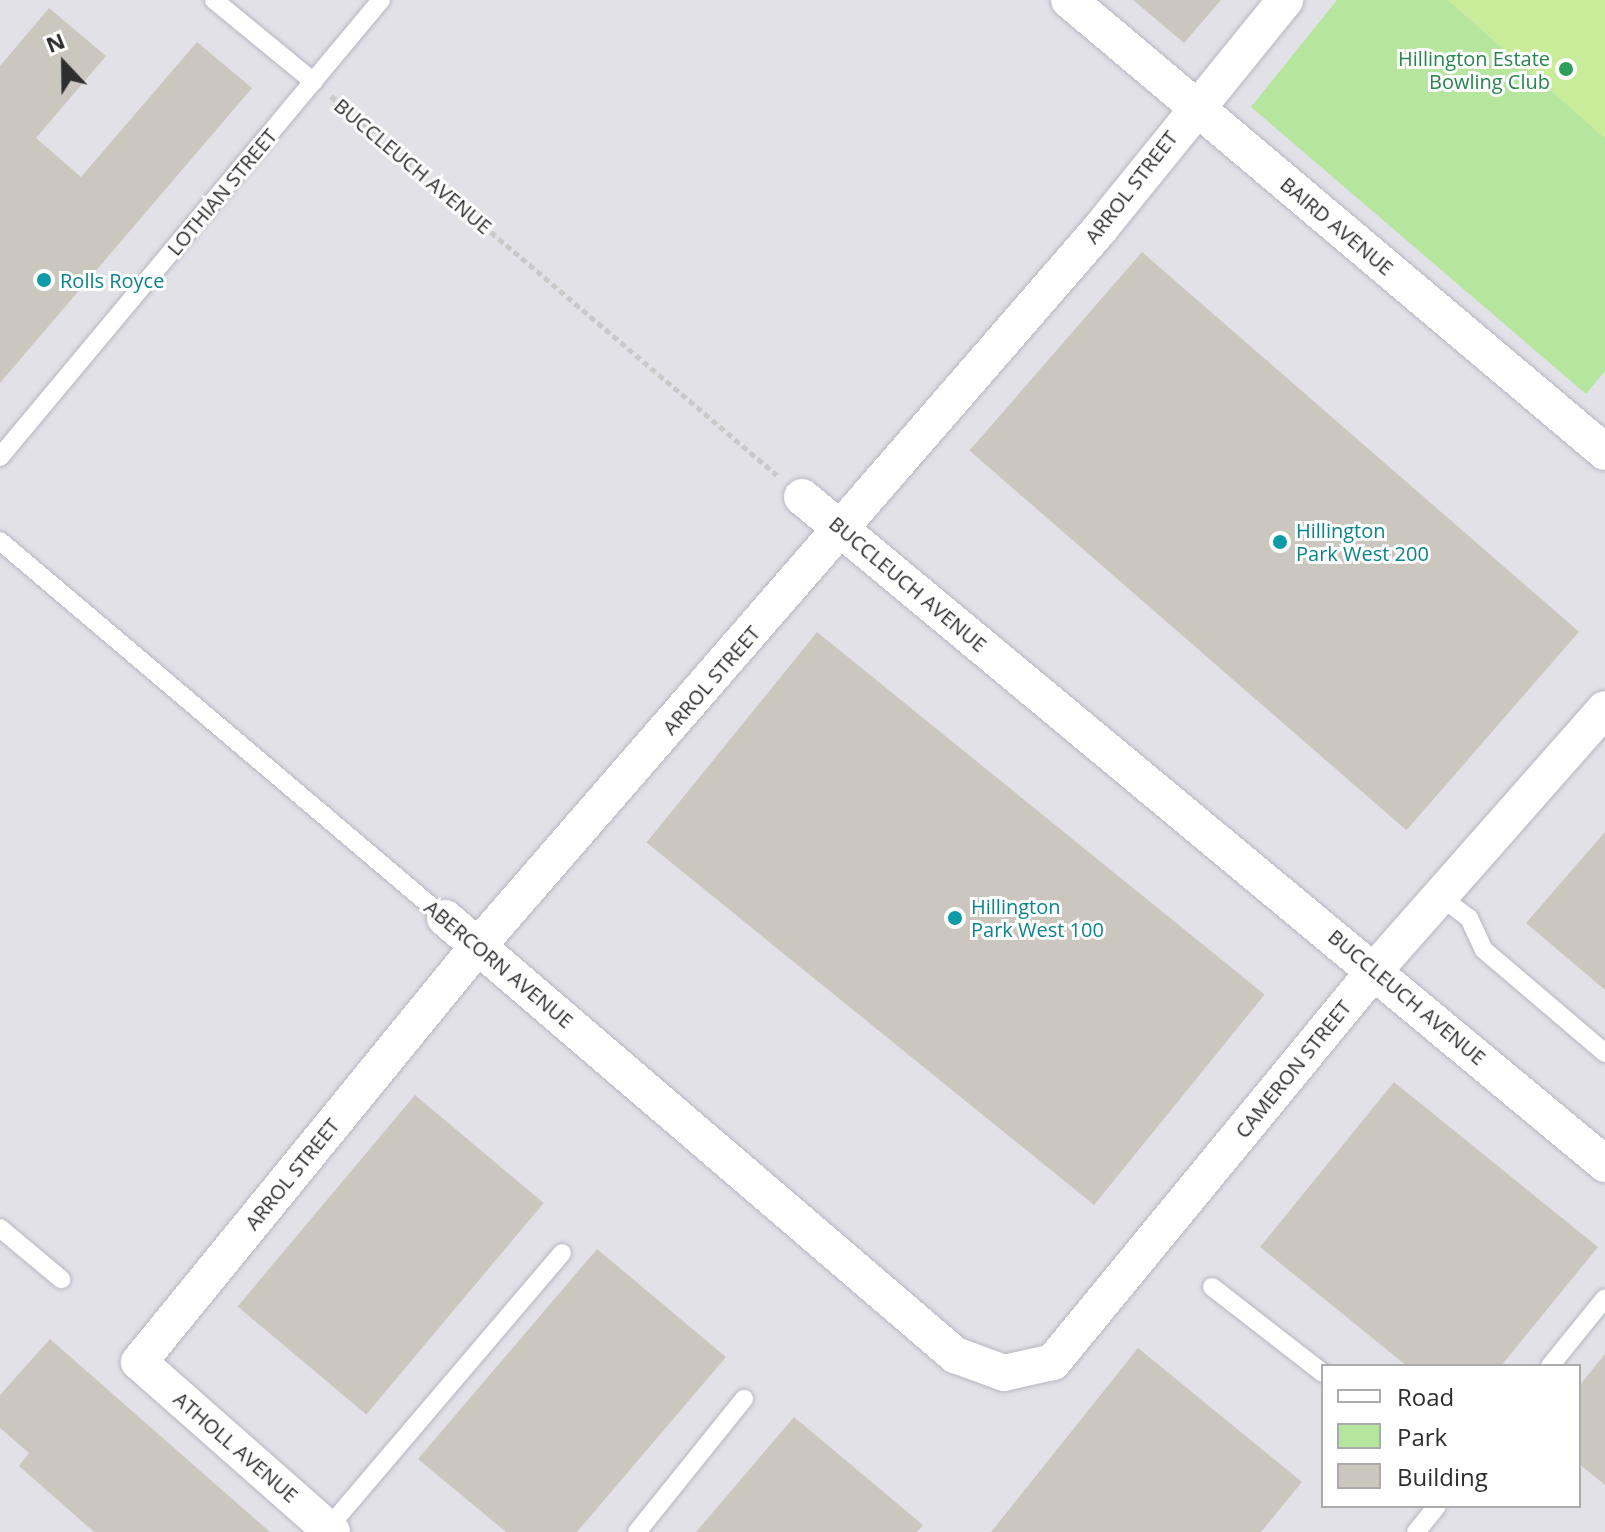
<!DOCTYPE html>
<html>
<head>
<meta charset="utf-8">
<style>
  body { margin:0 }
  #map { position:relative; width:1605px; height:1532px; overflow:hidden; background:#efe9e1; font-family:"Open Sans",sans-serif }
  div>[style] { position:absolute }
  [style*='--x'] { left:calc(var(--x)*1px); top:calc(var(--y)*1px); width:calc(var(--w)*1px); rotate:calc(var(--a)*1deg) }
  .industrial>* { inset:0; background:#e3e1e8 }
  .green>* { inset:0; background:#b6e59e }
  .pitch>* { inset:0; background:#c9ec9a }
  .building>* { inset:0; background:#cbc7bf; transform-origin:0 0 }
  .path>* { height:5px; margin-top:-2.5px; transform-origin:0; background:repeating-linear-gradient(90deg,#c9c9c9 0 6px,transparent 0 10px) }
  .roads { filter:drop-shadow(0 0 2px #b4b7c1) drop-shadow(0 0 2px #b4b7c1) }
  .service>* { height:18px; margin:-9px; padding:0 9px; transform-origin:9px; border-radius:9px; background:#fff }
  .minor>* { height:36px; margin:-18px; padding:0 18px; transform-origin:18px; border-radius:18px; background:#fff }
  .dots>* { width:22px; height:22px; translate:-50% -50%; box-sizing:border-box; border:4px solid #fff; border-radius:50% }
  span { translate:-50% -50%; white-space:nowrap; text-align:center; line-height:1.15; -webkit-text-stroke:6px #fff; paint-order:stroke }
  .leisure-label { font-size:20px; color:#27864d }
  .right { translate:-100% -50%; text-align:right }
  .street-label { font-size:20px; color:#2e2e2e }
  .culture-label { font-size:20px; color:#0d838f }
  .left { translate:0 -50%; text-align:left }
  .legend { position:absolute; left:1321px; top:1364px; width:260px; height:144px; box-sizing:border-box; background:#fff; border:2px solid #ababab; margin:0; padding:10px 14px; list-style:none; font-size:24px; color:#2e2e2e }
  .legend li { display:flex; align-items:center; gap:16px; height:40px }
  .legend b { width:40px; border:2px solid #ababab }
  .north { position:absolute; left:24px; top:24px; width:80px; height:80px; -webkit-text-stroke:6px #fff; paint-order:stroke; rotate:338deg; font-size:22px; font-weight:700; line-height:32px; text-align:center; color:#2e2e2e }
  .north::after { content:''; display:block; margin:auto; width:28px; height:36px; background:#2e2e2e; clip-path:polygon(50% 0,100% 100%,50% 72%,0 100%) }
</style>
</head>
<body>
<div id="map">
  <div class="industrial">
    <div style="clip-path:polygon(evenodd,0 0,1605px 0,1605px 1532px,0 1532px,0 0,1323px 1366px,1579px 1366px,1579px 1506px,1323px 1506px,1323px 1366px)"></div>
  </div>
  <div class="green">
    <div style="clip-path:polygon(1337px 0,1448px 0,1605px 138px,1605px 371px,1586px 394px,1251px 107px)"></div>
  </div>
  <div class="pitch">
    <div style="clip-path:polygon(1448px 0,1605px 0,1605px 138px)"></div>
  </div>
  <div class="building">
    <div style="clip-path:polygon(1133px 0,1221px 0,1184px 43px)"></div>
    <div style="clip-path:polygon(49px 8px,106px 56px,36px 138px,81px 177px,197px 42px,252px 88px,0 383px,0 66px)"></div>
    <div style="left:1142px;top:252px;width:579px;height:263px;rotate:41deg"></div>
    <div style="left:817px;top:632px;width:576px;height:271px;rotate:39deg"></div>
    <div style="clip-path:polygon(1605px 832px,1605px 990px,1526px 923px)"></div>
    <div style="clip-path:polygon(1394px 1082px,1598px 1247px,1501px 1366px,1407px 1366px,1260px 1247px)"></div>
    <div style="left:415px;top:1095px;width:168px;height:276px;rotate:40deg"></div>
    <div style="clip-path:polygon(597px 1249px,726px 1357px,577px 1532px,506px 1532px,418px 1459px)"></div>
    <div style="clip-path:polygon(50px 1339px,270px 1532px,94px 1532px,19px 1466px,29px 1453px,0 1428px,0 1395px)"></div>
    <div style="clip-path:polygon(1138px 1348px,1302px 1482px,1261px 1532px,991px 1532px)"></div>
    <div style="clip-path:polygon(1605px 1354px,1605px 1485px,1579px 1464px,1579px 1386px)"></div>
    <div style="clip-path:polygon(794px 1417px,923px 1525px,917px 1532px,696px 1532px)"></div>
  </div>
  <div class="path">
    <div style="--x:331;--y:96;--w:585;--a:40.36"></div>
  </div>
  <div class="roads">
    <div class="service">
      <div style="--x:214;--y:0;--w:129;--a:39.4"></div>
      <div style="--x:0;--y:457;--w:595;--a:-50.18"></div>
      <div style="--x:0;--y:541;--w:583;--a:40.27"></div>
      <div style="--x:1441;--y:897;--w:35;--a:37"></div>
      <div style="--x:1469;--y:918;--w:35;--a:65"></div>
      <div style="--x:1484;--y:950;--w:159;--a:40.4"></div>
      <div style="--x:0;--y:1228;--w:80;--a:39.9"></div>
      <div style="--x:1212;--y:1287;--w:140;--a:37.8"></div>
      <div style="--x:1550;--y:1366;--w:87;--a:-51"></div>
      <div style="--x:328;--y:1528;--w:361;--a:-49.6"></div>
      <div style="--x:637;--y:1532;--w:171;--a:-51.2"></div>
      <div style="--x:1416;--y:1532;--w:33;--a:-51"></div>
    </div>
    <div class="minor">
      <div style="--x:1069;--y:0;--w:701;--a:40.14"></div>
      <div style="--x:802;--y:497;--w:1044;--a:39.71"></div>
      <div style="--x:445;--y:918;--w:672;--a:40.59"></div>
      <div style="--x:955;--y:1355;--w:52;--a:20.2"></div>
      <div style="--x:1004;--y:1373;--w:50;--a:-12.7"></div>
      <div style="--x:1053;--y:1362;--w:506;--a:-50.61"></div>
      <div style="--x:1374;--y:971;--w:349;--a:-48.6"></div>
      <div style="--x:332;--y:1532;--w:257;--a:-138.6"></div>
      <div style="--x:139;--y:1362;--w:537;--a:-50.82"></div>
      <div style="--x:478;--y:946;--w:948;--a:-49.06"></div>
      <div style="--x:1099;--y:230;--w:296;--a:-51"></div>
    </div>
  </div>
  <div class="dots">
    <div style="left:1566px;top:69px;background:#2e9e5b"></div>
    <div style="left:44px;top:280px;background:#0f9aa8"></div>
    <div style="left:1280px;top:542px;background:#0f9aa8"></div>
    <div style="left:955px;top:918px;background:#0f9aa8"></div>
  </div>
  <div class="leisure-label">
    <span class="right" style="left:1550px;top:70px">Hillington Estate<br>Bowling Club</span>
  </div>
  <div class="street-label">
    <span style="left:413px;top:166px;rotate:40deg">BUCCLEUCH AVENUE</span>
    <span style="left:1131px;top:187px;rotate:-52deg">ARROL STREET</span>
    <span style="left:222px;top:192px;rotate:-50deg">LOTHIAN STREET</span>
    <span style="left:1337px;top:226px;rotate:40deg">BAIRD AVENUE</span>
    <span style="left:908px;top:584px;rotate:40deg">BUCCLEUCH AVENUE</span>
    <span style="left:711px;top:680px;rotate:-49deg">ARROL STREET</span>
    <span style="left:499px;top:964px;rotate:40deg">ABERCORN AVENUE</span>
    <span style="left:1407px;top:997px;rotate:40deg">BUCCLEUCH AVENUE</span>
    <span style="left:1293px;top:1069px;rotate:-51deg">CAMERON STREET</span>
    <span style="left:292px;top:1174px;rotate:-51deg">ARROL STREET</span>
    <span style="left:236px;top:1447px;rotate:41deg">ATHOLL AVENUE</span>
  </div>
  <div class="culture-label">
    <span class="left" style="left:60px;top:280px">Rolls Royce</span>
    <span class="left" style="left:1296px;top:542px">Hillington<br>Park West 200</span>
    <span class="left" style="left:971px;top:918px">Hillington<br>Park West 100</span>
  </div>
  <ul class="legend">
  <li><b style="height:10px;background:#fff"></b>Road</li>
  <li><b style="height:22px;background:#b6e59e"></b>Park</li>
  <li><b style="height:22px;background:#cbc7bf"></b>Building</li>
  </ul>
  <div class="north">N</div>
</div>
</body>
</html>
